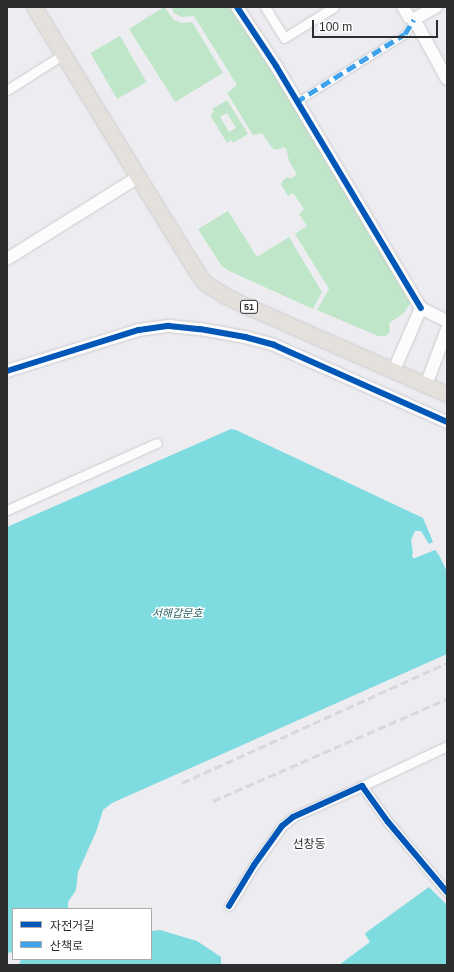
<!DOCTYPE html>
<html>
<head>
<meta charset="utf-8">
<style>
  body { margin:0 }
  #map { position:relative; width:454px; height:972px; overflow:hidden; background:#ededf1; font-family:Helvetica,"Noto Sans KR",sans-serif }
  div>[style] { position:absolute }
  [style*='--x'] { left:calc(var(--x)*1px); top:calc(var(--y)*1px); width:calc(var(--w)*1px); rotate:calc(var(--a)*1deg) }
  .green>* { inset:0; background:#c0e6c9; transform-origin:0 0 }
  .water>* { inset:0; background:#7edbe0 }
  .pier>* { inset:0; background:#ededf1 }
  .roads { filter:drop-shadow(0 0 1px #cbcbce) drop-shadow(0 0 1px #cbcbce) }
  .pedestrian>* { height:7px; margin:-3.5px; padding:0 3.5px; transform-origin:3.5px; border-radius:3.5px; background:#fcfcfd }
  .minor>* { height:9px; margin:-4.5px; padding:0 4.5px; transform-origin:4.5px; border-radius:4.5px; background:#fcfcfd }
  .tertiary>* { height:12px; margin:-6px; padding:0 6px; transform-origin:6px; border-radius:6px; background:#fcfcfd }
  .primary>* { height:15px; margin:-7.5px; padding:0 7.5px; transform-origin:7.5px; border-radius:7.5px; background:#e4e0dc }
  .rail>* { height:2.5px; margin-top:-1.25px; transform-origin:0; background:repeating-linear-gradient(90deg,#d8d8d8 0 8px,transparent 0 12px) }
  .quiet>* { height:5px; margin-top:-2.5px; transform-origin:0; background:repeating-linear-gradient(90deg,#3ea3eb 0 10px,transparent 0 15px) }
  .cycleway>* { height:6px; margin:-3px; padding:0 3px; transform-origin:3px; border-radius:3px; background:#0057b8 }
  span { translate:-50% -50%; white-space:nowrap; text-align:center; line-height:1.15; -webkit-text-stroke:3px #fff; paint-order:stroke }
  .shield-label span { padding:1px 3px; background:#fff; border:1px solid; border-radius:3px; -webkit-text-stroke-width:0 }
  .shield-label { font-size:9px; color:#2c2d2f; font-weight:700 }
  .water-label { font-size:11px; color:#2b6163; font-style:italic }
  .quarter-label { font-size:12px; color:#2c2d2f }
  .frame { position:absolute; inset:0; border:8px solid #2c2d2f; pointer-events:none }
  .legend { position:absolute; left:12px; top:908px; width:140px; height:52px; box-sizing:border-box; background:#fff; border:1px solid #ababac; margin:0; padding:5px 7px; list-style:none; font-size:12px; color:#2c2d2f }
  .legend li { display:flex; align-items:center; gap:8px; height:20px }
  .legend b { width:20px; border:1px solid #ababac }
  .scale { position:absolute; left:312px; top:20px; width:126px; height:18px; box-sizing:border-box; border:2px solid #2c2d2f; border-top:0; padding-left:5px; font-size:12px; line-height:14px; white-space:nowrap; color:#2c2d2f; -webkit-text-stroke:3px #fff; paint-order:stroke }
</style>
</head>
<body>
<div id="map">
  <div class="green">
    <div style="clip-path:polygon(164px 7px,174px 20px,182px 23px,192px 22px,223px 73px,175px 102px,129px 29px)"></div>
    <div style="clip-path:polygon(171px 7px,233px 7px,413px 299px,403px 314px,389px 323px,390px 332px,386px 336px,378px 336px,317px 310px,329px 289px,295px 234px,307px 226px,299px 214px,304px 209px,293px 193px,288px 196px,281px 185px,283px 180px,288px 177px,291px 179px,297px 174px,289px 161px,286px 148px,283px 147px,277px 150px,272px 148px,262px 133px,253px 135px,227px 93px,237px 85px,194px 16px,182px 17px,174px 13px)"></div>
    <div style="left:120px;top:36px;width:53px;height:34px;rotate:60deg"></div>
    <div style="clip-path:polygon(evenodd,227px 100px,248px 134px,233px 143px,231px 140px,227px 143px,210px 115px,214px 112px,212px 109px,227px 100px,227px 113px,236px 128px,229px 132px,220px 117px,227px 113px)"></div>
    <div style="clip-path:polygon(228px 211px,257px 257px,289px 237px,322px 292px,313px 309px,227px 270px,221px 265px,198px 229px)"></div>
  </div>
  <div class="water">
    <div style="clip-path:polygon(231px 429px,236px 430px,423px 518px,433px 542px,429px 544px,421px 531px,415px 531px,411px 540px,413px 553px,412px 555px,413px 558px,415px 558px,435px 550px,439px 555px,447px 572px,447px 654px,112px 803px,103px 810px,96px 832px,78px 872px,76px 890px,68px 902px,68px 909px,13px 909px,13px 959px,151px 959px,151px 931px,160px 930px,197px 941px,221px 957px,221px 965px,7px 965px,7px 527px)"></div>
    <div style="clip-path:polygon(429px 887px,447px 905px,447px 965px,339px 965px,370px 942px,365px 934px,368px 931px)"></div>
  </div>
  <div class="pier">
    <div style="clip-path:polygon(13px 952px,13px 959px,21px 959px,19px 965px,7px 965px,7px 953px)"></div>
  </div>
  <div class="roads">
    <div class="pedestrian">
      <div style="--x:296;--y:102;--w:128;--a:-32"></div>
      <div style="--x:405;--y:34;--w:17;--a:-59"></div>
    </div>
    <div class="minor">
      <div style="--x:265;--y:7;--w:36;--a:58"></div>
      <div style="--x:284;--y:38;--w:59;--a:-31.8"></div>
      <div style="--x:7;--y:90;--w:67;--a:-32.3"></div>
      <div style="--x:7;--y:510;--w:164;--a:-24.1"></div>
      <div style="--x:362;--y:786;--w:94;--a:-25.2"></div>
      <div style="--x:229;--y:906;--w:48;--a:-58.6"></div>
      <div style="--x:254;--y:865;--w:48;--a:-54.3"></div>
      <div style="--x:282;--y:826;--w:14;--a:-39"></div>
      <div style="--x:293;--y:817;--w:76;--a:-24.2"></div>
      <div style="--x:362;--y:786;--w:44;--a:54.2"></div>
      <div style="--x:388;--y:822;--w:92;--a:49.9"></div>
    </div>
    <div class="tertiary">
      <div style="--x:237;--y:7;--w:71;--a:56.5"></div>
      <div style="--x:276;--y:66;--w:282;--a:59.1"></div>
      <div style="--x:403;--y:7;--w:12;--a:59"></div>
      <div style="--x:409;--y:17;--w:5;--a:22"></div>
      <div style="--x:414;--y:19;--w:68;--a:61.2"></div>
      <div style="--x:414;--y:19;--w:25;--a:-29"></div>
      <div style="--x:7;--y:259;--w:155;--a:-32"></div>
      <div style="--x:394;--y:370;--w:68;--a:-66.5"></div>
      <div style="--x:421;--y:308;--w:29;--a:27"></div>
      <div style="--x:7;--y:371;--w:138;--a:-17.3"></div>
      <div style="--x:139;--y:330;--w:30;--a:-8"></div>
      <div style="--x:169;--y:326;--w:31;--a:6"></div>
      <div style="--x:200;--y:329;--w:46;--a:10.1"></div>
      <div style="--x:245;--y:337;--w:30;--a:15"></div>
      <div style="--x:274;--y:345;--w:189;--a:24"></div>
      <div style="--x:426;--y:385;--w:60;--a:-69.4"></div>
    </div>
    <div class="primary">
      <div style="--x:34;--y:7;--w:199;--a:58.5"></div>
      <div style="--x:138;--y:177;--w:118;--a:58.2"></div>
      <div style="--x:200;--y:277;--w:8;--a:50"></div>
      <div style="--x:205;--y:283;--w:22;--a:32"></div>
      <div style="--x:224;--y:295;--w:30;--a:26"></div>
      <div style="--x:251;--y:308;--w:214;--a:23.7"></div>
    </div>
  </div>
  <div class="rail">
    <div style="--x:182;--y:783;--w:291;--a:-24.4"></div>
    <div style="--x:213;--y:801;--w:255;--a:-23.6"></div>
  </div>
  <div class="quiet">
    <div style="--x:296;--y:102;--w:128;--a:-32"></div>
    <div style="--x:405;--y:34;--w:17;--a:-59"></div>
  </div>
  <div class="cycleway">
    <div style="--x:237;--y:7;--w:71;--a:56.5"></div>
    <div style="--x:276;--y:66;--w:282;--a:59.1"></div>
    <div style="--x:7;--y:371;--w:138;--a:-17.3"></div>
    <div style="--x:139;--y:330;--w:30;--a:-8"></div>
    <div style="--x:169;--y:326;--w:31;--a:6"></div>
    <div style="--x:200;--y:329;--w:46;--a:10.1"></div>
    <div style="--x:245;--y:337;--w:30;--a:15"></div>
    <div style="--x:274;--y:345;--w:189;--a:24"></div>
    <div style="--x:229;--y:906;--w:48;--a:-58.6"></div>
    <div style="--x:254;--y:865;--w:48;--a:-54.3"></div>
    <div style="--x:282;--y:826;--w:14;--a:-39"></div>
    <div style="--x:293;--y:817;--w:76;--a:-24.2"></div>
    <div style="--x:362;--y:786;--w:44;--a:54.2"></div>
    <div style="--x:388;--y:822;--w:92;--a:49.9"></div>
  </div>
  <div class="shield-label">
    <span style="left:249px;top:307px">51</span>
  </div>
  <div class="water-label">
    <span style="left:177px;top:613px">서해갑문호</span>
  </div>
  <div class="quarter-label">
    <span style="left:309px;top:845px">선창동</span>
  </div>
  <div class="frame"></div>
  <ul class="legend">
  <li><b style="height:5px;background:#0057b8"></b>자전거길</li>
  <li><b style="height:5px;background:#3ea3eb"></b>산책로</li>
  </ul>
  <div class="scale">100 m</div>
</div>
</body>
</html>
